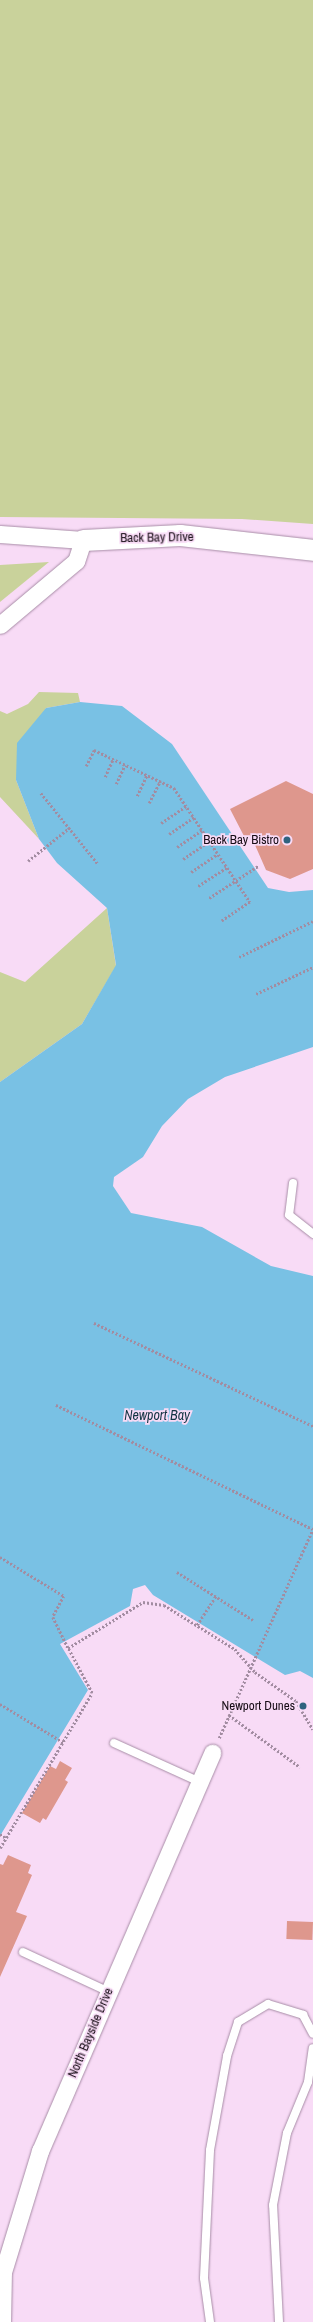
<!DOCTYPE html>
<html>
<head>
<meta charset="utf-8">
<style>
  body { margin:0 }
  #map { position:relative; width:313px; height:2322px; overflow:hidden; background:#f8dbf6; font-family:"Archivo Narrow",sans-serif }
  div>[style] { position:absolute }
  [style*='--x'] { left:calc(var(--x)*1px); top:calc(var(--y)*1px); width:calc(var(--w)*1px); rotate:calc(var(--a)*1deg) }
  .green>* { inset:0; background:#c9d29b }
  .water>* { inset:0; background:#79c1e4 }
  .building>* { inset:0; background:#de978d; transform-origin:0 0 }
  .path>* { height:2.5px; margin-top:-1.25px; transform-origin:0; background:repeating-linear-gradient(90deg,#a28ca1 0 2px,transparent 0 4px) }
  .roads { filter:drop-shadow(0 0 1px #a88da7) drop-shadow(0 0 1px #a88da7) }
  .service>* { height:8px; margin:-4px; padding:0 4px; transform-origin:4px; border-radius:4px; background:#fff }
  .minor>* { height:17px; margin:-8.5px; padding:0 8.5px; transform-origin:8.5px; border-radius:8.5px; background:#fff }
  .tertiary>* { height:21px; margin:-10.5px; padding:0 10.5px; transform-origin:10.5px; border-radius:10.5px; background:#fff }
  .dots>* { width:11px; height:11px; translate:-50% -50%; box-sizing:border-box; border:2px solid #f8dbf6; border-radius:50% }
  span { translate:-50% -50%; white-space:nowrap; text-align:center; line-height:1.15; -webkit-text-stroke:3.5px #f8dbf6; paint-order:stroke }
  .street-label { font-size:13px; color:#170d16 }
  .poi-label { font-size:13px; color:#170d16 }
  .right { translate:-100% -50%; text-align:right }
  .water-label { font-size:14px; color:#133443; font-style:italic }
</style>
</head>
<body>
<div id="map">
  <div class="green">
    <div style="clip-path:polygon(0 0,313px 0,313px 524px,242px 519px,0 517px)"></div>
    <div style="clip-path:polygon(49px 562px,0 602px,0 565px)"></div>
    <div style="clip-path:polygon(39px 692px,78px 693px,80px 702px,46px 708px,16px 780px,39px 839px,0 797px,0 711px,7px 714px,28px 704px)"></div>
    <div style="clip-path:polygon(107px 908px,116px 966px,82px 1024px,0 1082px,0 972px,25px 982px)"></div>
  </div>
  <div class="water">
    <div style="clip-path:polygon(80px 702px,122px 706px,172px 744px,268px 888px,289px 892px,313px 890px,313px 1047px,225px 1077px,188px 1099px,162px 1126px,143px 1157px,114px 1177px,113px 1186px,131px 1213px,202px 1227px,271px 1266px,313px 1276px,313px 1678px,300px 1671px,285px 1675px,153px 1595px,145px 1585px,133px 1589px,130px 1606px,60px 1644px,88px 1690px,0 1836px,0 1082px,82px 1024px,116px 965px,107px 908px,57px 863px,39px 839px,16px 780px,17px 743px,46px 708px)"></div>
  </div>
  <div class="building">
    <div style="clip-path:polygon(286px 781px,313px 794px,313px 869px,290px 879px,266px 870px,251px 836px,245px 838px,230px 809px)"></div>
    <div style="clip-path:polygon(60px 1761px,72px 1768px,65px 1780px,68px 1782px,46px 1820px,43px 1818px,40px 1823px,22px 1813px,50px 1766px,56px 1769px)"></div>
    <div style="clip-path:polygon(8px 1855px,31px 1865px,28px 1873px,32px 1875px,16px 1912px,27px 1916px,0 1977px,0 1864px,3px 1865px)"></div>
    <div style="left:287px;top:1921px;width:26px;height:18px;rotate:2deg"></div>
  </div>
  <div class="path">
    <div style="--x:86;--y:766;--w:18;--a:-63"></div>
    <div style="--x:94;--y:750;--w:89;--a:25.4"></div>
    <div style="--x:174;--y:788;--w:137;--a:56.3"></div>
    <div style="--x:250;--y:902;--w:34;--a:146"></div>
    <div style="--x:105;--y:777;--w:20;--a:-66"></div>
    <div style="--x:116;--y:784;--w:21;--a:-65"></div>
    <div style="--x:41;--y:793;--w:91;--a:51.2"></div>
    <div style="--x:137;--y:796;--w:23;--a:-65"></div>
    <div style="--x:149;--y:803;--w:25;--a:-63"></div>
    <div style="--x:161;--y:823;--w:30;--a:-34"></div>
    <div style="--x:169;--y:834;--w:30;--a:-34"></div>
    <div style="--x:177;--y:847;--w:30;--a:-34"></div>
    <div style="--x:183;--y:859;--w:32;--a:-34"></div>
    <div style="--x:28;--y:861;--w:53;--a:-38.8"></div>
    <div style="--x:191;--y:872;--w:32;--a:-34"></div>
    <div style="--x:198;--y:886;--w:35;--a:-33"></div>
    <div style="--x:209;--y:898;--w:59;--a:-33.1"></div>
    <div style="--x:239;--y:957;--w:82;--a:-25.9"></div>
    <div style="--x:256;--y:994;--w:63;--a:-25.3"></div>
    <div style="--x:94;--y:1323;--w:242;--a:25.2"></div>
    <div style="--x:56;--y:1405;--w:285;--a:25.8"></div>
    <div style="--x:0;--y:1557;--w:75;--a:31.4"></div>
    <div style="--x:64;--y:1596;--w:24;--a:118"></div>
    <div style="--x:53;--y:1617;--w:34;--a:64"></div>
    <div style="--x:177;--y:1572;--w:90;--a:32.3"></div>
    <div style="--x:197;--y:1625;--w:35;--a:-57"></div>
    <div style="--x:0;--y:1704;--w:74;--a:31.1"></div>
    <div style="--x:229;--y:1715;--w:88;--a:36.2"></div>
    <div style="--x:219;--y:1738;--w:229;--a:-65.8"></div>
    <div style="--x:0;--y:1834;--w:7;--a:34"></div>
    <div style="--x:0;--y:1848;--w:180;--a:-59.3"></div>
    <div style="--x:92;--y:1693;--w:51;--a:-118.1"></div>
    <div style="--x:68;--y:1648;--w:88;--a:-31.5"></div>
    <div style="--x:143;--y:1602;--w:21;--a:8"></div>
    <div style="--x:164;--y:1605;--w:84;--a:31.8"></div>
    <div style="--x:235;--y:1649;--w:30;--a:49"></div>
    <div style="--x:255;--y:1672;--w:50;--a:35.3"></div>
    <div style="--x:296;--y:1701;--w:33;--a:59"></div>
  </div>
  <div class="roads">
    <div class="service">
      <div style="--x:293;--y:1183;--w:32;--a:97"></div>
      <div style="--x:289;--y:1215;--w:31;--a:38"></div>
      <div style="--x:114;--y:1743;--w:94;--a:24.4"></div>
      <div style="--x:23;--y:1952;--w:95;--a:24.9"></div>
      <div style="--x:210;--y:2322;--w:44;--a:-97.8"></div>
      <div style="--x:204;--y:2278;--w:128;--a:-87.3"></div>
      <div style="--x:210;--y:2150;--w:96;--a:-79.7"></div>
      <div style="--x:227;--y:2056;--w:36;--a:-72"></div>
      <div style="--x:238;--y:2022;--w:35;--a:-31"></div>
      <div style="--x:268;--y:2004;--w:37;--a:17"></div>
      <div style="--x:303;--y:2015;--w:21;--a:62"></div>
      <div style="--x:279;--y:2322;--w:117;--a:-92.9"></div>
      <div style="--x:273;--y:2205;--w:73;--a:-79"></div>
      <div style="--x:287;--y:2133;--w:55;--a:-67.6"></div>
      <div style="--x:308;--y:2082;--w:34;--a:-82"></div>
    </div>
    <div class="minor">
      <div style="--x:0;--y:534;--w:83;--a:4.1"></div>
      <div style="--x:83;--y:540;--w:22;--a:108"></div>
      <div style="--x:76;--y:561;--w:99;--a:139.9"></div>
      <div style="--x:2;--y:2322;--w:50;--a:-88.9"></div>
      <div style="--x:3;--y:2272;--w:127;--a:-73"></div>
      <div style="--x:40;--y:2151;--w:434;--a:-66.6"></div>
    </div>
    <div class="tertiary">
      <div style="--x:83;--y:540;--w:97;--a:-3"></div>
      <div style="--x:180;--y:535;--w:134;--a:6.4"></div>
    </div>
  </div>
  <div class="dots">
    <div style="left:287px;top:840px;background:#2f637f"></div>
    <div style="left:303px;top:1706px;background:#2f637f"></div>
  </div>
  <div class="street-label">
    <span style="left:157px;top:538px;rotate:-1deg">Back Bay Drive</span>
    <span style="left:91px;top:2033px;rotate:-67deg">North Bayside Drive</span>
  </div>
  <div class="poi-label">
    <span class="right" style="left:279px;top:840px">Back Bay Bistro</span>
    <span class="right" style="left:295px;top:1706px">Newport Dunes</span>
  </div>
  <div class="water-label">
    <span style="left:157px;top:1415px">Newport Bay</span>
  </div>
</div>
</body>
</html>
